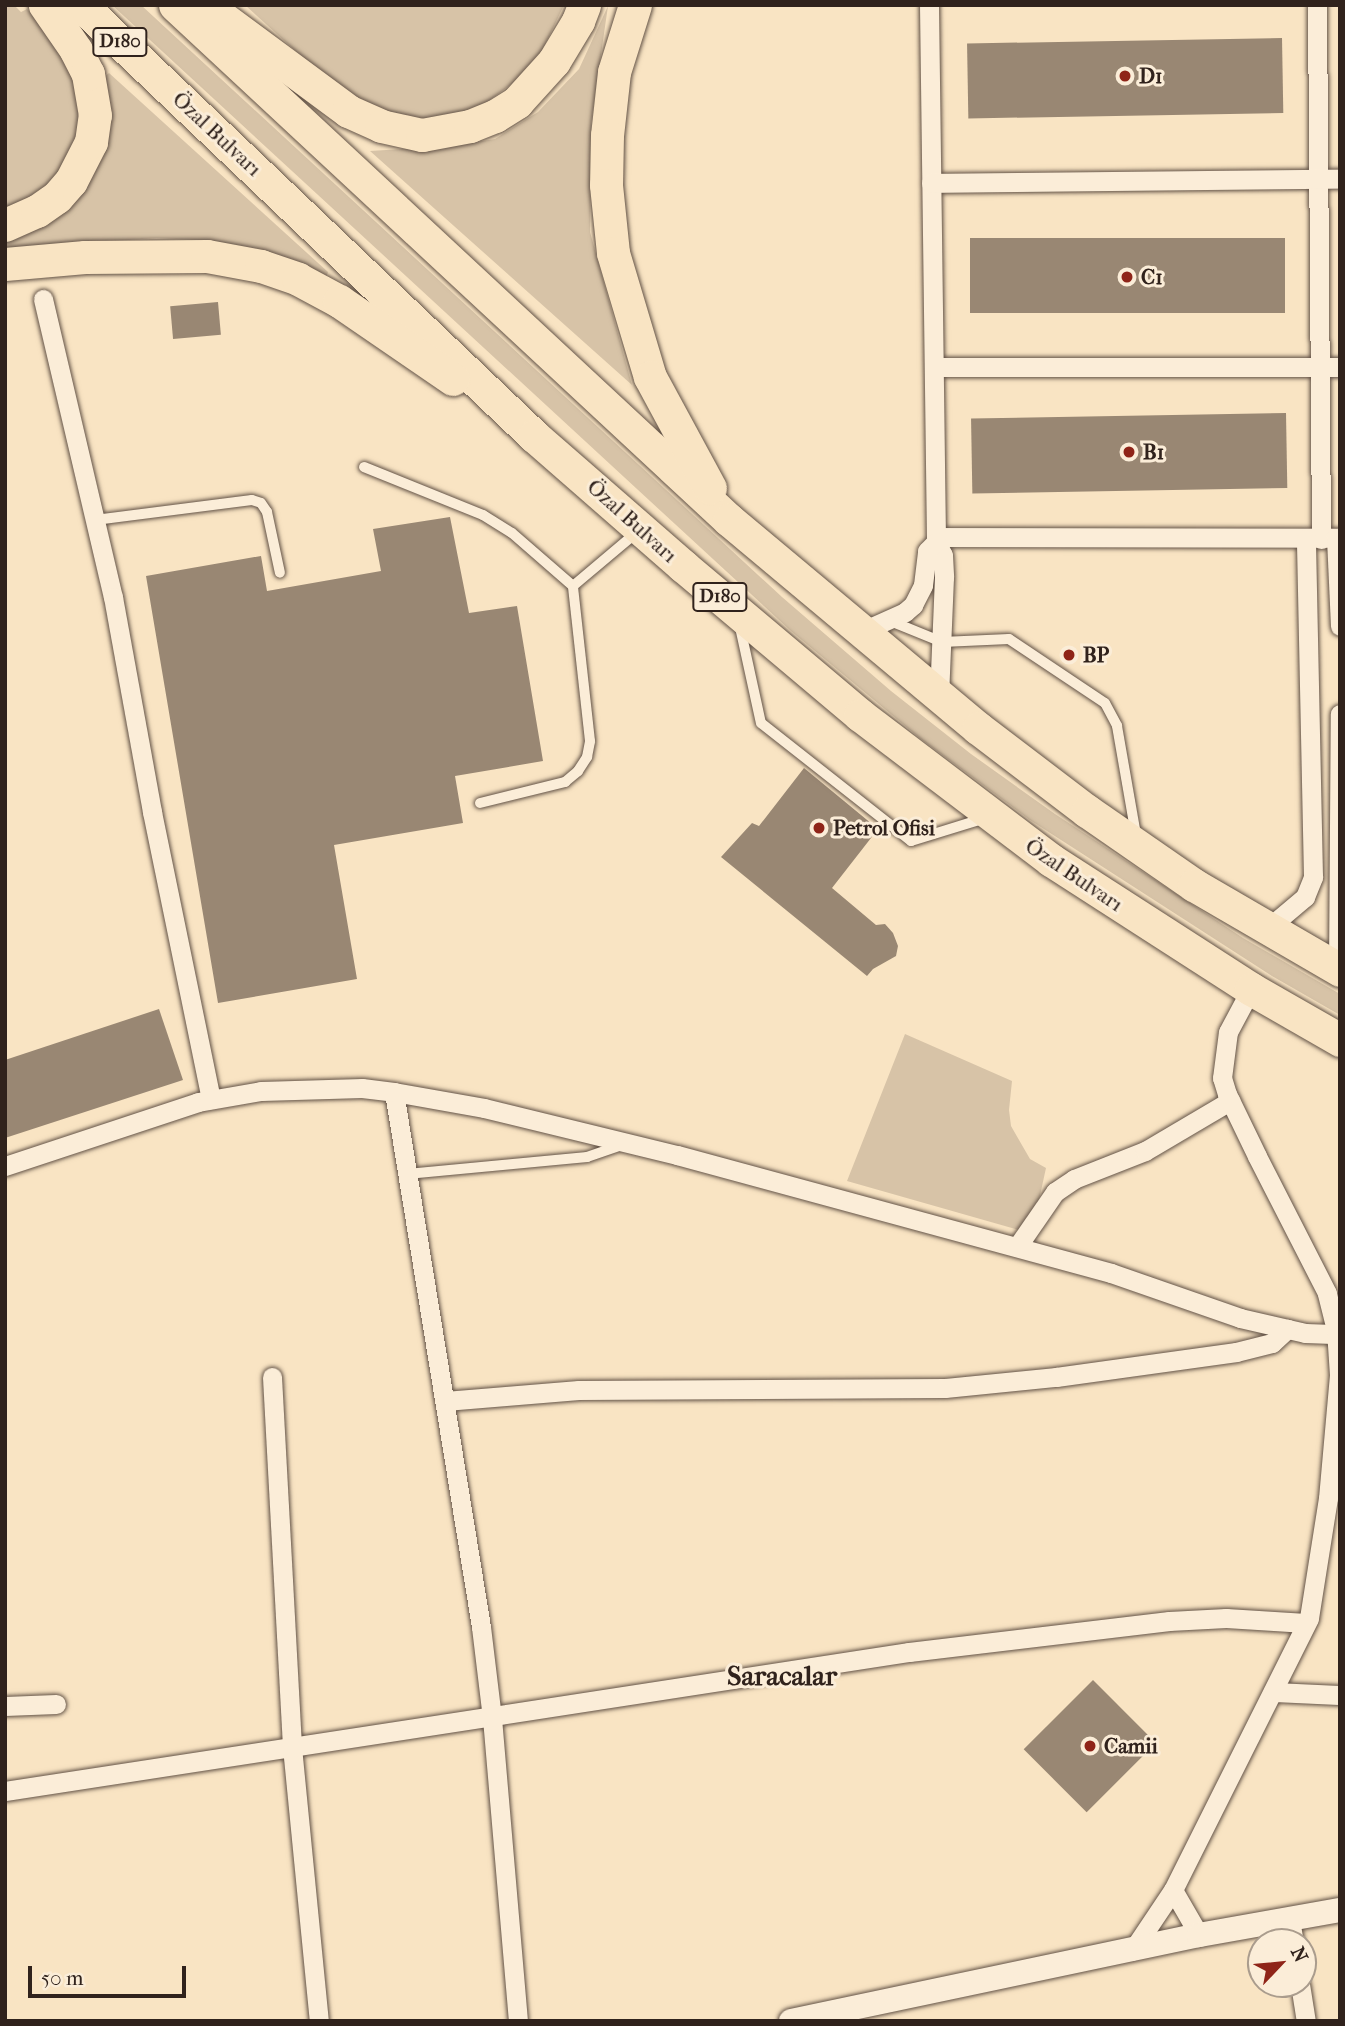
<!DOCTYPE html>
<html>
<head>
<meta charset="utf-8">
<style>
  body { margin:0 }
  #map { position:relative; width:1345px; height:2026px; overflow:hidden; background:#f9e4c3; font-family:"IM FELL French Canon",serif }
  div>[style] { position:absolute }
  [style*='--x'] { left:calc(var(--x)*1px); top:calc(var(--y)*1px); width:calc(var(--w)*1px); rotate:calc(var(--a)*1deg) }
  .green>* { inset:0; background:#d7c3a7 }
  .building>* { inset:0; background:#998773; transform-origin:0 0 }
  .roads { filter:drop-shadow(0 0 2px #625246) drop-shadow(0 0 2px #625246) }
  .service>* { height:10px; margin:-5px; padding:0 5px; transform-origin:5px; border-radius:5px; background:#fbedd8 }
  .minor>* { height:19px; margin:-9.5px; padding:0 9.5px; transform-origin:9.5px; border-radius:9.5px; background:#fbedd8 }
  .tertiary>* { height:24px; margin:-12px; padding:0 12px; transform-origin:12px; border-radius:12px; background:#fbedd8 }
  .trunk>* { height:33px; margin:-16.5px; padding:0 16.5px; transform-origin:16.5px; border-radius:16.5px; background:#f9e4c3 }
  .dots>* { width:19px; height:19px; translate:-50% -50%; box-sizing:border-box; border:4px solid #fbedd8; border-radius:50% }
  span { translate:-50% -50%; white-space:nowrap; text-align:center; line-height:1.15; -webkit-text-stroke:6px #fbedd8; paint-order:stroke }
  .shield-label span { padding:2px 5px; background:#fbedd8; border:2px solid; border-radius:5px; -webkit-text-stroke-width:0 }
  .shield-label { font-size:19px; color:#30221c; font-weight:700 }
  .poi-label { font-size:21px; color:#30221c; font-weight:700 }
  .left { translate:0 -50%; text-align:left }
  .street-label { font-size:21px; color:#30221c }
  .district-label { font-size:28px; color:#30221c; font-weight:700 }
  .frame { position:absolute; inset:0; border:7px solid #30221c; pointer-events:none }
  .north { position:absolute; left:1247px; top:1928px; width:70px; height:70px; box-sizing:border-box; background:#fbedd8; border:2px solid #aa9c8d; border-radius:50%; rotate:64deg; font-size:19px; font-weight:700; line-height:28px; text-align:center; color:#30221c }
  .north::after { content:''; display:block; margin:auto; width:24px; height:32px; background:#8f2418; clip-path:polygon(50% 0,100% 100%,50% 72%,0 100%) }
  .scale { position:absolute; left:28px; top:1966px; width:158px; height:32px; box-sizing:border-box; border:4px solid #30221c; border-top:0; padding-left:9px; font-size:21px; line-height:24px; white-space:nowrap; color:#30221c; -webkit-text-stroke:5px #fbedd8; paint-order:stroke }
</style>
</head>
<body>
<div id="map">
  <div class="green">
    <div style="clip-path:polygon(5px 5px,14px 5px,21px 12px,27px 9px,57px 40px,81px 100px,76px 139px,49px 187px,5px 213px)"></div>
    <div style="clip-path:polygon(112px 5px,141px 5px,782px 597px,891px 691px,971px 754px,1055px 814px,1243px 938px,1340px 994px,1340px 1015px,1272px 976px,1030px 820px,921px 739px,791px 631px)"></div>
    <div style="clip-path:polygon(245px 5px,564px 5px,543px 49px,521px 77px,479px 108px,427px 119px,387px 113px,350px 100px)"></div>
    <div style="clip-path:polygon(608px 6px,591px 123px,590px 232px,632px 385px,370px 151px,451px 146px,495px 139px,538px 112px,579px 69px)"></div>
    <div style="clip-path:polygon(109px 73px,328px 272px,326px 278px,198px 240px,156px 238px,5px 249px,5px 238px,49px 220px,102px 79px)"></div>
    <div style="clip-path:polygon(905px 1034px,1012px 1081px,1009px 1110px,1011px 1126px,1030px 1159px,1046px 1168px,1039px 1200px,1019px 1230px,847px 1181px)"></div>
  </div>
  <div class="building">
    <div style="left:1282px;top:38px;width:75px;height:315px;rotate:89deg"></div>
    <div style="left:1285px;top:238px;width:75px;height:315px;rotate:90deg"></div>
    <div style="left:218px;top:302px;width:33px;height:48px;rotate:85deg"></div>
    <div style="left:1286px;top:413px;width:75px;height:315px;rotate:89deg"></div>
    <div style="clip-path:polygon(450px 517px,469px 613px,517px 606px,543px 761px,455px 776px,463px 823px,334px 845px,357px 979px,218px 1003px,146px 576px,261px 556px,267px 591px,381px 571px,373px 529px)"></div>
    <div style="clip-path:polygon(804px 768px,878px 829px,832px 888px,876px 925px,885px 924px,893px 933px,898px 946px,896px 956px,873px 969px,867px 976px,721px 857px,752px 823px,759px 826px)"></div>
    <div style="clip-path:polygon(159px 1009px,183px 1080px,5px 1138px,5px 1060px)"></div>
    <div style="left:1093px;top:1680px;width:89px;height:98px;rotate:45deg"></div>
  </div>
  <div class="roads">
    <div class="service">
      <div style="--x:364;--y:467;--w:128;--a:22"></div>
      <div style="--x:483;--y:515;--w:34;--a:32"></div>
      <div style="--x:512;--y:533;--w:81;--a:41"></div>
      <div style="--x:573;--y:586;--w:82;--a:-40.1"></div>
      <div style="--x:95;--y:520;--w:158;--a:-7.3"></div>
      <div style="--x:252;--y:500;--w:9;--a:18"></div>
      <div style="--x:261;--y:503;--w:11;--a:56"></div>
      <div style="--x:267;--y:512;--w:62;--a:78"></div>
      <div style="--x:888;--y:620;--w:58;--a:22.2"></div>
      <div style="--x:942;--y:642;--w:67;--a:-2.6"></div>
      <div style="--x:1009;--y:639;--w:115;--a:33.7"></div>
      <div style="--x:1105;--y:703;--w:26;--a:62"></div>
      <div style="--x:1117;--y:726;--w:111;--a:80.1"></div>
      <div style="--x:740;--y:627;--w:98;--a:77.7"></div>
      <div style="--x:761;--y:723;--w:191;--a:38.2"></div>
      <div style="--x:911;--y:841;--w:74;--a:-17.2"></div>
      <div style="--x:480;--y:803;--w:88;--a:-13.9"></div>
      <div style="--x:565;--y:782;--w:17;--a:-40"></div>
      <div style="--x:578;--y:771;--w:17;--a:-57"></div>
      <div style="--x:587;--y:757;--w:16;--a:-79"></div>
      <div style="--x:590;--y:741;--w:156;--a:-96.3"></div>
      <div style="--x:407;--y:1174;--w:181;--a:-5.4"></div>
      <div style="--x:587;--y:1157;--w:36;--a:-19"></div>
    </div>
    <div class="minor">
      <div style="--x:929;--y:5;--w:537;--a:89.25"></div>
      <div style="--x:936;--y:542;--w:15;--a:62"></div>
      <div style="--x:943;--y:555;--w:22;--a:87"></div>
      <div style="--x:944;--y:577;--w:119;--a:92.4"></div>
      <div style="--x:1317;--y:5;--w:534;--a:89.57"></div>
      <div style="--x:931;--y:183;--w:409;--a:-0.6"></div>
      <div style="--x:43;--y:299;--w:306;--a:76.8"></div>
      <div style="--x:113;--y:597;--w:219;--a:79.7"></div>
      <div style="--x:152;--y:812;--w:293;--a:78.4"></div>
      <div style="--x:934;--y:367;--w:406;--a:0"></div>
      <div style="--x:936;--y:537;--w:404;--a:0.1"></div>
      <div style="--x:1336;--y:538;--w:88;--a:87.4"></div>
      <div style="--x:863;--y:631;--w:46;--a:-24.3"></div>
      <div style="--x:905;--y:612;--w:11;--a:-41"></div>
      <div style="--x:913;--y:605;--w:22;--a:-63"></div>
      <div style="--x:923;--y:585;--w:34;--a:-83"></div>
      <div style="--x:927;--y:551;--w:13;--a:-45"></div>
      <div style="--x:1267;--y:929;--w:50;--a:-40.1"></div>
      <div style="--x:1305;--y:897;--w:22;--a:-68"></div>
      <div style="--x:1313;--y:877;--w:338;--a:-91.2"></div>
      <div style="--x:1338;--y:969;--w:255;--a:-89.6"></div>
      <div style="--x:394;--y:1092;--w:542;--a:80.76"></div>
      <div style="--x:481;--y:1627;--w:92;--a:83.1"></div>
      <div style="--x:492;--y:1718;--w:304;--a:85.1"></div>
      <div style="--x:5;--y:1166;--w:203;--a:-18.3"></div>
      <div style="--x:198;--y:1102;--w:64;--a:-9.9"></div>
      <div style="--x:261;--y:1091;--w:101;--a:-1.7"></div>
      <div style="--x:362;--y:1088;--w:32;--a:7"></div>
      <div style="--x:394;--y:1092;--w:91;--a:10.1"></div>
      <div style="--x:484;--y:1108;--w:199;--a:13.7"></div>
      <div style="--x:677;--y:1155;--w:450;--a:15.2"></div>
      <div style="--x:1111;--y:1273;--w:137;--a:19.2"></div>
      <div style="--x:1240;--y:1318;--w:67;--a:13"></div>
      <div style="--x:1305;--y:1333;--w:35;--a:2"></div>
      <div style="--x:1017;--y:1247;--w:67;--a:-55.4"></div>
      <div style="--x:1055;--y:1192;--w:23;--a:-34"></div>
      <div style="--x:1074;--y:1179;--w:76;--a:-21.5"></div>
      <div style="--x:1145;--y:1151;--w:99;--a:-30.5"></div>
      <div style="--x:272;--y:1377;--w:371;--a:86.9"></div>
      <div style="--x:292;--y:1747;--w:275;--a:84.4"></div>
      <div style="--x:445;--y:1401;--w:134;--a:-4.7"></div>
      <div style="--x:579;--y:1390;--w:366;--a:-0.3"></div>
      <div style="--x:945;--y:1388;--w:112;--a:-5.7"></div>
      <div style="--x:1056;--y:1377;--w:182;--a:-7.9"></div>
      <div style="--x:1236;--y:1352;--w:37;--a:-14"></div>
      <div style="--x:1272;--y:1343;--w:21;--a:-43"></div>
      <div style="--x:1273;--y:1692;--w:67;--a:2.6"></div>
      <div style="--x:5;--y:1706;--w:51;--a:-2.2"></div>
      <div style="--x:5;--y:1791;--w:915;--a:-8.74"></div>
      <div style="--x:909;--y:1652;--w:262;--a:-6.8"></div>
      <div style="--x:1169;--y:1621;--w:57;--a:-3"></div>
      <div style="--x:1226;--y:1618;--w:80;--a:3.6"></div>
      <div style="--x:1173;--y:1890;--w:304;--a:-63.4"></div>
      <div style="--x:1309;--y:1618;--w:121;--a:-81"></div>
      <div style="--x:1328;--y:1498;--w:123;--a:-84.9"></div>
      <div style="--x:1339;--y:1375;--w:45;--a:-93.8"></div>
      <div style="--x:1336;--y:1330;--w:38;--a:-104"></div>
      <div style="--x:1327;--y:1293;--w:154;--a:-117.1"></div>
      <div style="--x:1257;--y:1156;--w:69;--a:-115.8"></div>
      <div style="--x:1227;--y:1094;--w:17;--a:-107"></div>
      <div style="--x:1222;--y:1078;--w:46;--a:-82.6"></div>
      <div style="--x:1228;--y:1032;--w:49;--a:-61.9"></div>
      <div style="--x:1290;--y:1920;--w:22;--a:80"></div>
      <div style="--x:1132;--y:1951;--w:73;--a:-56.1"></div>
      <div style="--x:1173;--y:1890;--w:52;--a:60"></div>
      <div style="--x:1300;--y:1984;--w:37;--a:81"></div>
    </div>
    <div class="tertiary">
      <div style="--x:791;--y:2021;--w:417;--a:-11.9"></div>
      <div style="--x:1199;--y:1935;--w:143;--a:-10.1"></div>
    </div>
    <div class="trunk">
      <div style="--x:81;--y:5;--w:625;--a:43.57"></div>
      <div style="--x:534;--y:436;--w:198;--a:41.1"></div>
      <div style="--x:683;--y:566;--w:231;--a:40.1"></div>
      <div style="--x:860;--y:715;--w:240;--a:37.2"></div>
      <div style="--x:1051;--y:860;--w:238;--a:32.8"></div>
      <div style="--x:1251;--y:989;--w:103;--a:29.8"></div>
      <div style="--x:175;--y:5;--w:756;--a:42.91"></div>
      <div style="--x:729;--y:520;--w:324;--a:39.9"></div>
      <div style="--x:978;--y:728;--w:137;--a:37.3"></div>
      <div style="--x:1087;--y:811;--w:130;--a:34.7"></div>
      <div style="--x:1194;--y:885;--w:169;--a:30.2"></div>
      <div style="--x:205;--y:5;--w:178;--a:36.5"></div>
      <div style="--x:348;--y:111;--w:36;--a:24"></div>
      <div style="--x:381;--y:126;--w:42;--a:12.4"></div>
      <div style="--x:422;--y:135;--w:49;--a:-10.6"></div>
      <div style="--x:470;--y:126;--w:27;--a:-22"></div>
      <div style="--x:495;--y:116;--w:26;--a:-32"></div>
      <div style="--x:517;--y:102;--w:55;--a:-47.9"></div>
      <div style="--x:554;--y:61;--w:47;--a:-59"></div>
      <div style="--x:578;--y:21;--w:17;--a:-69"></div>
      <div style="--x:635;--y:5;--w:70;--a:107.4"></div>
      <div style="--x:614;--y:72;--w:63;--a:96.3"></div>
      <div style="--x:607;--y:135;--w:50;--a:91.1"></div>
      <div style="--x:606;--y:185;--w:68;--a:84.1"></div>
      <div style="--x:613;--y:253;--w:129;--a:73.4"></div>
      <div style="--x:650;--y:377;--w:126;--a:61.6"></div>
      <div style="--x:5;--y:225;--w:35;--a:-24"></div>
      <div style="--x:37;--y:211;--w:24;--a:-35"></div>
      <div style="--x:57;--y:197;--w:21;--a:-49"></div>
      <div style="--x:71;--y:181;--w:44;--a:-62.9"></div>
      <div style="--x:91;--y:142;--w:27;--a:-82"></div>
      <div style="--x:95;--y:115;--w:42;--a:-99.7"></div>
      <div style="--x:88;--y:74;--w:27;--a:-117"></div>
      <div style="--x:76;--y:50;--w:55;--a:-124.6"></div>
      <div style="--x:5;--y:264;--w:80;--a:-5"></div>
      <div style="--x:85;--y:257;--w:122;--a:-0.5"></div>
      <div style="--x:207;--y:256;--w:55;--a:10.5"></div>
      <div style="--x:261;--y:266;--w:39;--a:19"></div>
      <div style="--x:298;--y:279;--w:47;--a:28.2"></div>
      <div style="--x:339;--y:301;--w:138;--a:34.4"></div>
    </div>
  </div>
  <div class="dots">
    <div style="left:1125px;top:76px;background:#8f2418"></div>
    <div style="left:1127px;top:277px;background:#8f2418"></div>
    <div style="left:1129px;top:452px;background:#8f2418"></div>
    <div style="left:1069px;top:655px;background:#8f2418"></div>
    <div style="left:819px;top:828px;background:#8f2418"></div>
    <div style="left:1090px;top:1746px;background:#8f2418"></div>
  </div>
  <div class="shield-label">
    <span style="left:120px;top:42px">D180</span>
    <span style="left:720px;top:597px">D180</span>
  </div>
  <div class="poi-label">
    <span class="left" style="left:1139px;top:76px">D1</span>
    <span class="left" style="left:1141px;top:277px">C1</span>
    <span class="left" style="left:1143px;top:452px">B1</span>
    <span class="left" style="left:1083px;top:655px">BP</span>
    <span class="left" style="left:833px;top:828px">Petrol Ofisi</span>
    <span class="left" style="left:1104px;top:1746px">Camii</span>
  </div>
  <div class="street-label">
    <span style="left:217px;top:134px;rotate:43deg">Özal Bulvarı</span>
    <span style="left:632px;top:521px;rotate:42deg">Özal Bulvarı</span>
    <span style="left:1074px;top:875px;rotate:34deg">Özal Bulvarı</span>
  </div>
  <div class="district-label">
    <span style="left:782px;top:1676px">Saracalar</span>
  </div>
  <div class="frame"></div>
  <div class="north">N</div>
  <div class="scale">50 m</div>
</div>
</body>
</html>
